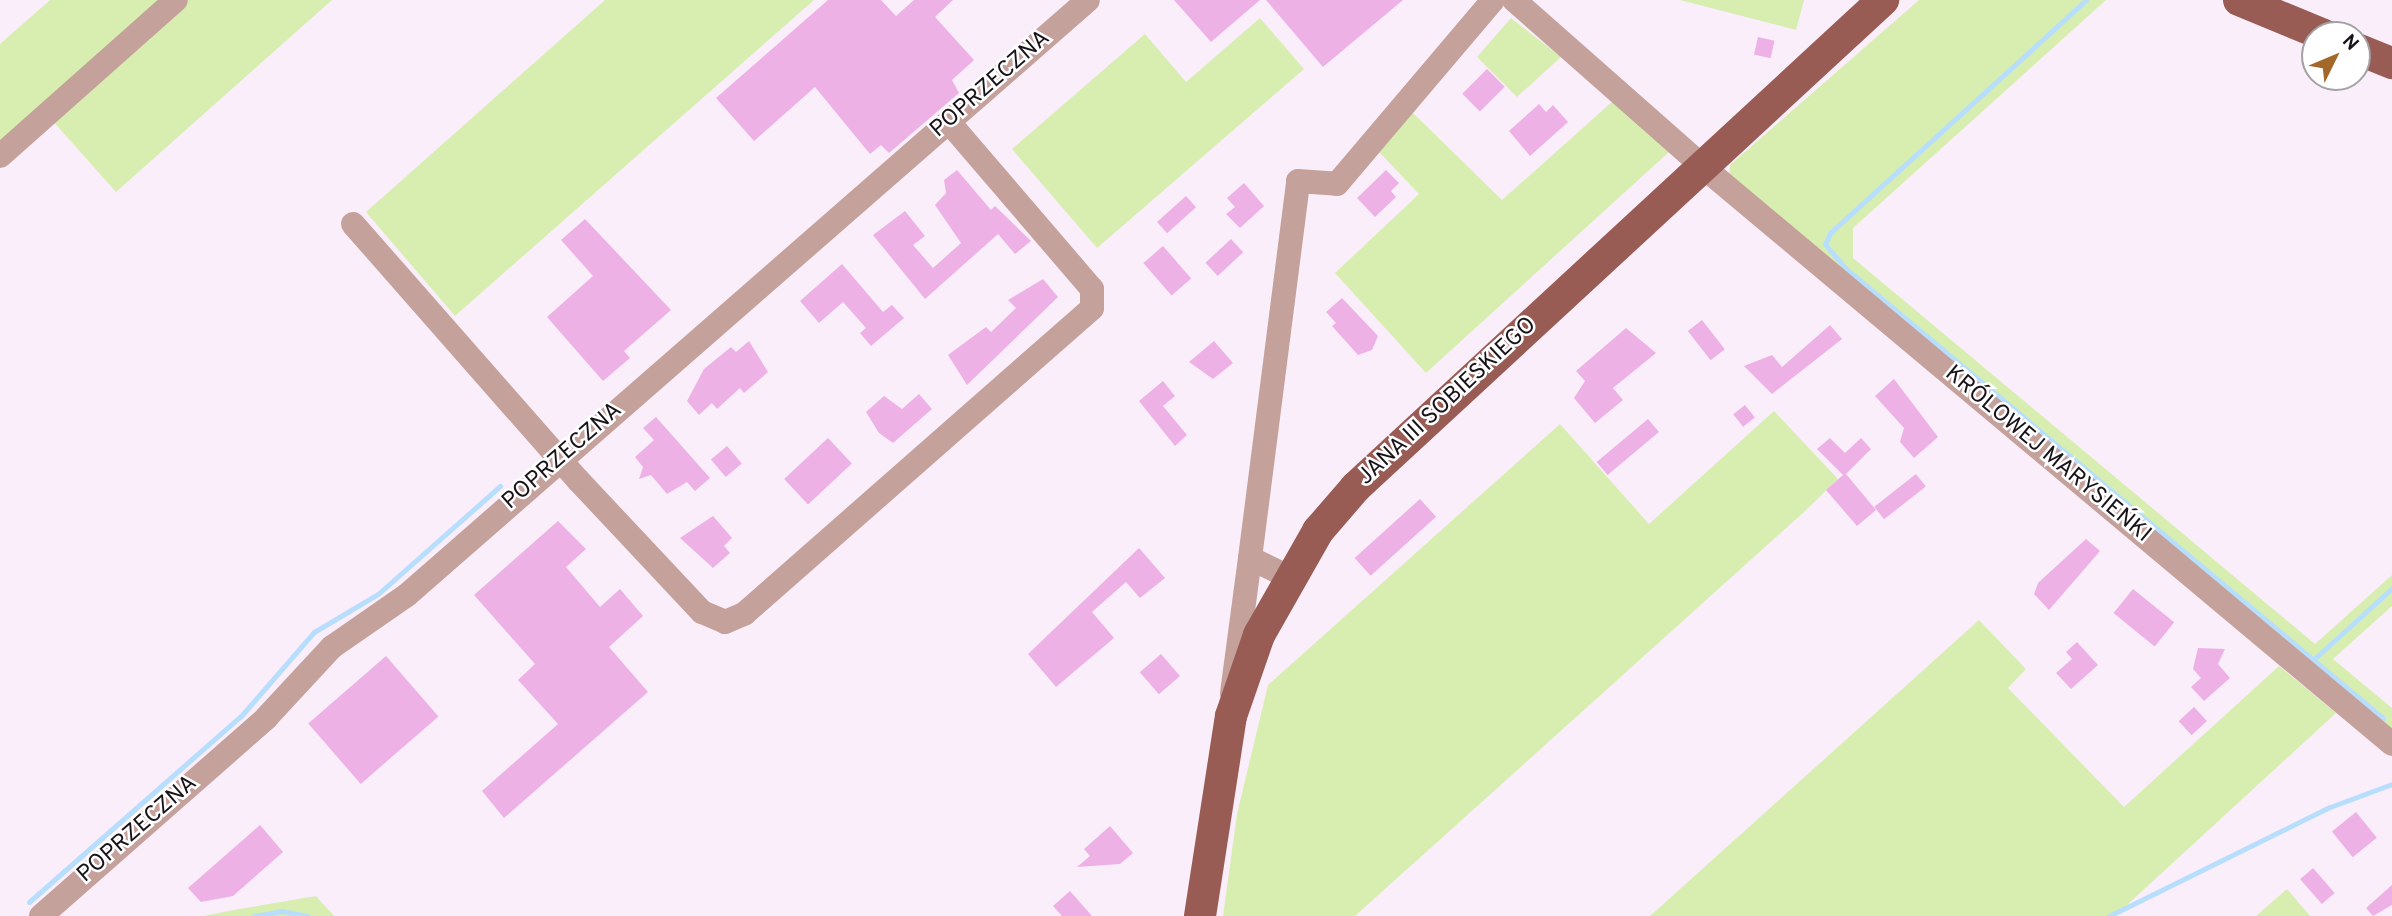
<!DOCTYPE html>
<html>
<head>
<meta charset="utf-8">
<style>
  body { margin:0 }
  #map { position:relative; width:2392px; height:916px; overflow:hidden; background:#fbeefb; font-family:Overpass,sans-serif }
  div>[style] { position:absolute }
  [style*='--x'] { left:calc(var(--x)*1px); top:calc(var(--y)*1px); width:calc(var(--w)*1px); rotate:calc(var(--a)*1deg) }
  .green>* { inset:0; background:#d7eeb0 }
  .stream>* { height:5px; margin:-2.5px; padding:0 2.5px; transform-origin:2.5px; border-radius:2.5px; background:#b7defc }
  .building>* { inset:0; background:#edb1e6; transform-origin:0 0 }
  .minor>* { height:24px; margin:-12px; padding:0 12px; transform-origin:12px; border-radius:12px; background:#c5a19c }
  .major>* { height:32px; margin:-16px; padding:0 16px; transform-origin:16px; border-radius:16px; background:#995c54 }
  span { translate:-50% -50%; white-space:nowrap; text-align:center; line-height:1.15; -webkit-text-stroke:5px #fff; paint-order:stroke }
  .street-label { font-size:23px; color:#181318 }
  .north { position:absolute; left:2301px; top:21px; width:70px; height:70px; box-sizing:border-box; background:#fff; border:2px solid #a3a1a3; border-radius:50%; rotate:47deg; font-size:19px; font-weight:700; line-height:28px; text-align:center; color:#181318 }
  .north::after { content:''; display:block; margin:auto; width:24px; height:32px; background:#a26729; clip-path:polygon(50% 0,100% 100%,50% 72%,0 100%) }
</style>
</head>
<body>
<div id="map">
  <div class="green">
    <div style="clip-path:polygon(50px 0,332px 0,116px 192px,42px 109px,0 146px,0 44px)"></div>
    <div style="clip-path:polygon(605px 0,814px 0,455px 316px,366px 212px)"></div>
    <div style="clip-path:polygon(1680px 0,1804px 0,1796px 30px)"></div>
    <div style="clip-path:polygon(1919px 0,2106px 0,1853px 228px,1853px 258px,2315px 644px,2392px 575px,2392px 606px,2333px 659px,2392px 708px,2392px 733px,1729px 178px,1730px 165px)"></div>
    <div style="clip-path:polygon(1260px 18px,1304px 69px,1097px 248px,1012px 149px,1145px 34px,1186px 82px)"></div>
    <div style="clip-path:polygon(1511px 18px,1561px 57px,1517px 97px,1477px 57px)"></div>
    <div style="clip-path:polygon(1613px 101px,1669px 152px,1426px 373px,1335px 273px,1419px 194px,1379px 152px,1412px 112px,1502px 200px)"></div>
    <div style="clip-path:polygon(1774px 411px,1838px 479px,1804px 512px,1355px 916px,1223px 916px,1237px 814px,1268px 685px,1560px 424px,1649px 524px)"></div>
    <div style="clip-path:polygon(1979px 620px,2026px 669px,2008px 688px,2124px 807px,2279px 666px,2336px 713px,2115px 916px,1650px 916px)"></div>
    <div style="clip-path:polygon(2287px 889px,2310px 916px,2256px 916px)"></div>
    <div style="clip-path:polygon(316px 896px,334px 916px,203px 916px,239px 909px)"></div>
  </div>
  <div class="stream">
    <div style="--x:2086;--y:0;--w:346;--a:137.7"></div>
    <div style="--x:1830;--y:233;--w:12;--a:114"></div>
    <div style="--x:1825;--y:244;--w:30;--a:50"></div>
    <div style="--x:1844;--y:267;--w:703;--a:39.92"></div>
    <div style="--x:2313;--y:660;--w:107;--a:-42.3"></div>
    <div style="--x:29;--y:902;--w:282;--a:-41.3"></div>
    <div style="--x:241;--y:716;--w:111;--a:-49"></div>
    <div style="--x:314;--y:632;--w:74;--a:-30.7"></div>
    <div style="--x:378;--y:594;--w:163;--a:-41.5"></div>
    <div style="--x:254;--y:916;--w:28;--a:-10"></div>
    <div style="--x:282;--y:911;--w:26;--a:11"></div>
    <div style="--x:2109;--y:916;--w:246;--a:-26.3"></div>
    <div style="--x:2330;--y:807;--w:66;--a:-20.4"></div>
  </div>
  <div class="building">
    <div style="clip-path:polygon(828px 0,881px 0,896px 16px,914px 0,953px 0,935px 17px,974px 60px,952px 80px,959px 93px,889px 153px,881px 145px,870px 154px,815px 87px,754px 141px,716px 98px)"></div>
    <div style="clip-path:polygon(1174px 0,1260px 0,1211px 42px)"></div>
    <div style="clip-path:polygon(1266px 0,1403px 0,1323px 67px)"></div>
    <div style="left:1758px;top:37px;width:17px;height:18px;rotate:13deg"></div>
    <div style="left:1487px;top:69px;width:25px;height:35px;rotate:45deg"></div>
    <div style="clip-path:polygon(1539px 104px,1546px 112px,1553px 105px,1568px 122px,1530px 156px,1509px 131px)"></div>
    <div style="clip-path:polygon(957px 170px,991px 210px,995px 206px,1031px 241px,1015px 254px,998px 234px,925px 299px,873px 235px,905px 211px,925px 236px,913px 245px,933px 268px,961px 243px,935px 205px,946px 193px,944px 180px)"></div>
    <div style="clip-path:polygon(1386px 170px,1399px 183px,1391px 191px,1396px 197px,1375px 217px,1357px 198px)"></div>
    <div style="clip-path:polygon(1244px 183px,1264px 206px,1240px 228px,1226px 214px,1235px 207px,1227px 198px)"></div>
    <div style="left:1186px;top:196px;width:15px;height:39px;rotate:48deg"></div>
    <div style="clip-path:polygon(585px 219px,671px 310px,624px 351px,630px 358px,603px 381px,547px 317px,593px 276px,561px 240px)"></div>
    <div style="left:1231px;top:239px;width:18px;height:35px;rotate:47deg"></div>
    <div style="left:1163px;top:246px;width:43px;height:26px;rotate:49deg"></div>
    <div style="clip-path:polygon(842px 264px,883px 312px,892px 305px,904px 318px,871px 346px,860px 333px,866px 328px,843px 302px,819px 323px,800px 301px)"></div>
    <div style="clip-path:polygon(1043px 279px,1058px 297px,967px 385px,948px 355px,986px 327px,991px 332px,1016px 308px,1008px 300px)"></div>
    <div style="clip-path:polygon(1342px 298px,1378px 336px,1372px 350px,1358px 355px,1332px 326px,1336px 323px,1326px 312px)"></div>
    <div style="left:1702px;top:320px;width:37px;height:18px;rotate:52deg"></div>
    <div style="clip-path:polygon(1830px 325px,1842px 339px,1772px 394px,1744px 366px,1772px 355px,1782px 367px)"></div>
    <div style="clip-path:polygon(1626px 328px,1656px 353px,1613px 388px,1623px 400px,1595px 423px,1574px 398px,1585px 381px,1576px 371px)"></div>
    <div style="clip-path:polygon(749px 341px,768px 372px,744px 393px,740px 388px,717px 409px,712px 403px,699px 415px,687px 401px,704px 369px,731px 347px,736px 352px)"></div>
    <div style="clip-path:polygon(1214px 341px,1233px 363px,1213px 379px,1189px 362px)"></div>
    <div style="clip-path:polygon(1894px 379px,1938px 437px,1914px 458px,1900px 442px,1904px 428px,1875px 396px)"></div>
    <div style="clip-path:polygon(1163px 381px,1175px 396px,1163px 406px,1187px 435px,1175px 446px,1139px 401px)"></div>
    <div style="clip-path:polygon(919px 394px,932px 409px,893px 443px,879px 433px,866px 412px,884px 396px,902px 409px)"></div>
    <div style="left:1745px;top:405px;width:16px;height:15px;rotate:52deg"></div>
    <div style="clip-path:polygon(656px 417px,710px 478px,695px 491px,687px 482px,667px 494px,651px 475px,639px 479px,643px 467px,635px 457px,654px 440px,643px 428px)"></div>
    <div style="left:1648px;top:419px;width:17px;height:67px;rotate:50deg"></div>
    <div style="left:828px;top:438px;width:35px;height:60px;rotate:47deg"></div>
    <div style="clip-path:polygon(1830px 438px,1845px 453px,1861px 438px,1871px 449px,1846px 474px,1876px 510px,1857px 526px,1826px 490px,1843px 475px,1817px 449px)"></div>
    <div style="left:727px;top:446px;width:23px;height:21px;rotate:50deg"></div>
    <div style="left:1916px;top:474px;width:16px;height:53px;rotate:52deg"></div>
    <div style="left:1420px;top:499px;width:24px;height:88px;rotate:48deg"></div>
    <div style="clip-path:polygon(713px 516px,732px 538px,724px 546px,730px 553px,713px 568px,680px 538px)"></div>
    <div style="clip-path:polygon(558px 521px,586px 549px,566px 567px,600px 607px,620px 589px,643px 616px,609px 647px,648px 692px,504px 818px,482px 791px,558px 724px,518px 680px,535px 664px,474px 595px)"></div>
    <div style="clip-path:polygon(2086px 539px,2100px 551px,2049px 610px,2034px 594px,2038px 583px)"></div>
    <div style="clip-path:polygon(1139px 548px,1165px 578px,1140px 598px,1126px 582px,1092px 612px,1114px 638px,1056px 687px,1028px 654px)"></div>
    <div style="left:2133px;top:589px;width:53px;height:31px;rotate:39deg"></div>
    <div style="clip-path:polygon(2077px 642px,2098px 665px,2071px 689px,2056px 673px,2072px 659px,2066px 652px)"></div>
    <div style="clip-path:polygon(2198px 648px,2225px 649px,2218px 664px,2230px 678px,2204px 701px,2191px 687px,2201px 678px,2193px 669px)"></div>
    <div style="left:1161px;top:654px;width:29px;height:28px;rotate:49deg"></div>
    <div style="left:386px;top:656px;width:80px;height:103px;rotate:49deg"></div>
    <div style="left:2194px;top:707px;width:19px;height:21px;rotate:47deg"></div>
    <div style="left:2356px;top:812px;width:33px;height:31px;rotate:51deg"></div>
    <div style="clip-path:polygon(260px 825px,283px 852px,233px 896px,201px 902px,188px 888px)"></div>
    <div style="clip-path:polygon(1110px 826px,1133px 853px,1120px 864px,1077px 867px,1090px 856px,1084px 849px)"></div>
    <div style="left:2313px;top:868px;width:33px;height:17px;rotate:49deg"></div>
    <div style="clip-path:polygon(2392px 885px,2392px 905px,2373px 916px,2366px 908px)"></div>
    <div style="clip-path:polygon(1070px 891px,1092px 916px,1062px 916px,1053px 906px)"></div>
  </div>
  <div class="minor">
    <div style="--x:1514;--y:0;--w:251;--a:41.4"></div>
    <div style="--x:1702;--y:166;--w:900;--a:39.95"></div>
    <div style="--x:0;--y:156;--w:235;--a:-41.6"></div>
    <div style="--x:353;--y:224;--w:341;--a:48.7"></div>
    <div style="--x:578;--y:480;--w:181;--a:46.8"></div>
    <div style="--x:702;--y:612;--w:25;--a:23"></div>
    <div style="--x:725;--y:622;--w:21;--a:-23"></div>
    <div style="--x:744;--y:614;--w:463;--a:-41.3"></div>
    <div style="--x:1092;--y:308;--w:19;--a:-90"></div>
    <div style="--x:1092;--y:289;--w:220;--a:-130.6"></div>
    <div style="--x:1287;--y:576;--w:41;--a:-154.1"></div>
    <div style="--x:1250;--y:558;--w:380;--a:-82.7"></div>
    <div style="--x:1298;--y:181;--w:39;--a:4"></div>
    <div style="--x:1337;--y:184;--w:241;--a:-49.7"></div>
    <div style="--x:1232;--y:693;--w:136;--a:-82.4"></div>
    <div style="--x:41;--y:916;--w:300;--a:-41.3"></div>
    <div style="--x:266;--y:718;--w:97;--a:-47.1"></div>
    <div style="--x:332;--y:647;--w:91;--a:-34.7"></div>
    <div style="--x:407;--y:595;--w:904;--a:-41.14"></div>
  </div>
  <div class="major">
    <div style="--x:2239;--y:0;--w:92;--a:22.4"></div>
    <div style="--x:2357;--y:49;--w:38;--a:22"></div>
    <div style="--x:1200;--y:916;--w:202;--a:-81.2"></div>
    <div style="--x:1231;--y:716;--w:86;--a:-70.9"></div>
    <div style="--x:1259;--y:635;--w:120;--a:-60.4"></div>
    <div style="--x:1318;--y:531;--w:58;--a:-49.2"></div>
    <div style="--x:1356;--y:487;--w:718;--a:-42.74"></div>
  </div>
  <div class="street-label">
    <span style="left:991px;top:85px;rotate:-41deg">POPRZECZNA</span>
    <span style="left:1448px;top:402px;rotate:-43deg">JANA III SOBIESKIEGO</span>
    <span style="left:2047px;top:455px;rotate:40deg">KRÓLOWEJ MARYSIEŃKI</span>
    <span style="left:563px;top:457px;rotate:-41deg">POPRZECZNA</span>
    <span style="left:138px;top:830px;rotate:-41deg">POPRZECZNA</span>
  </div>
  <div class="north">N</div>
</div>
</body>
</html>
